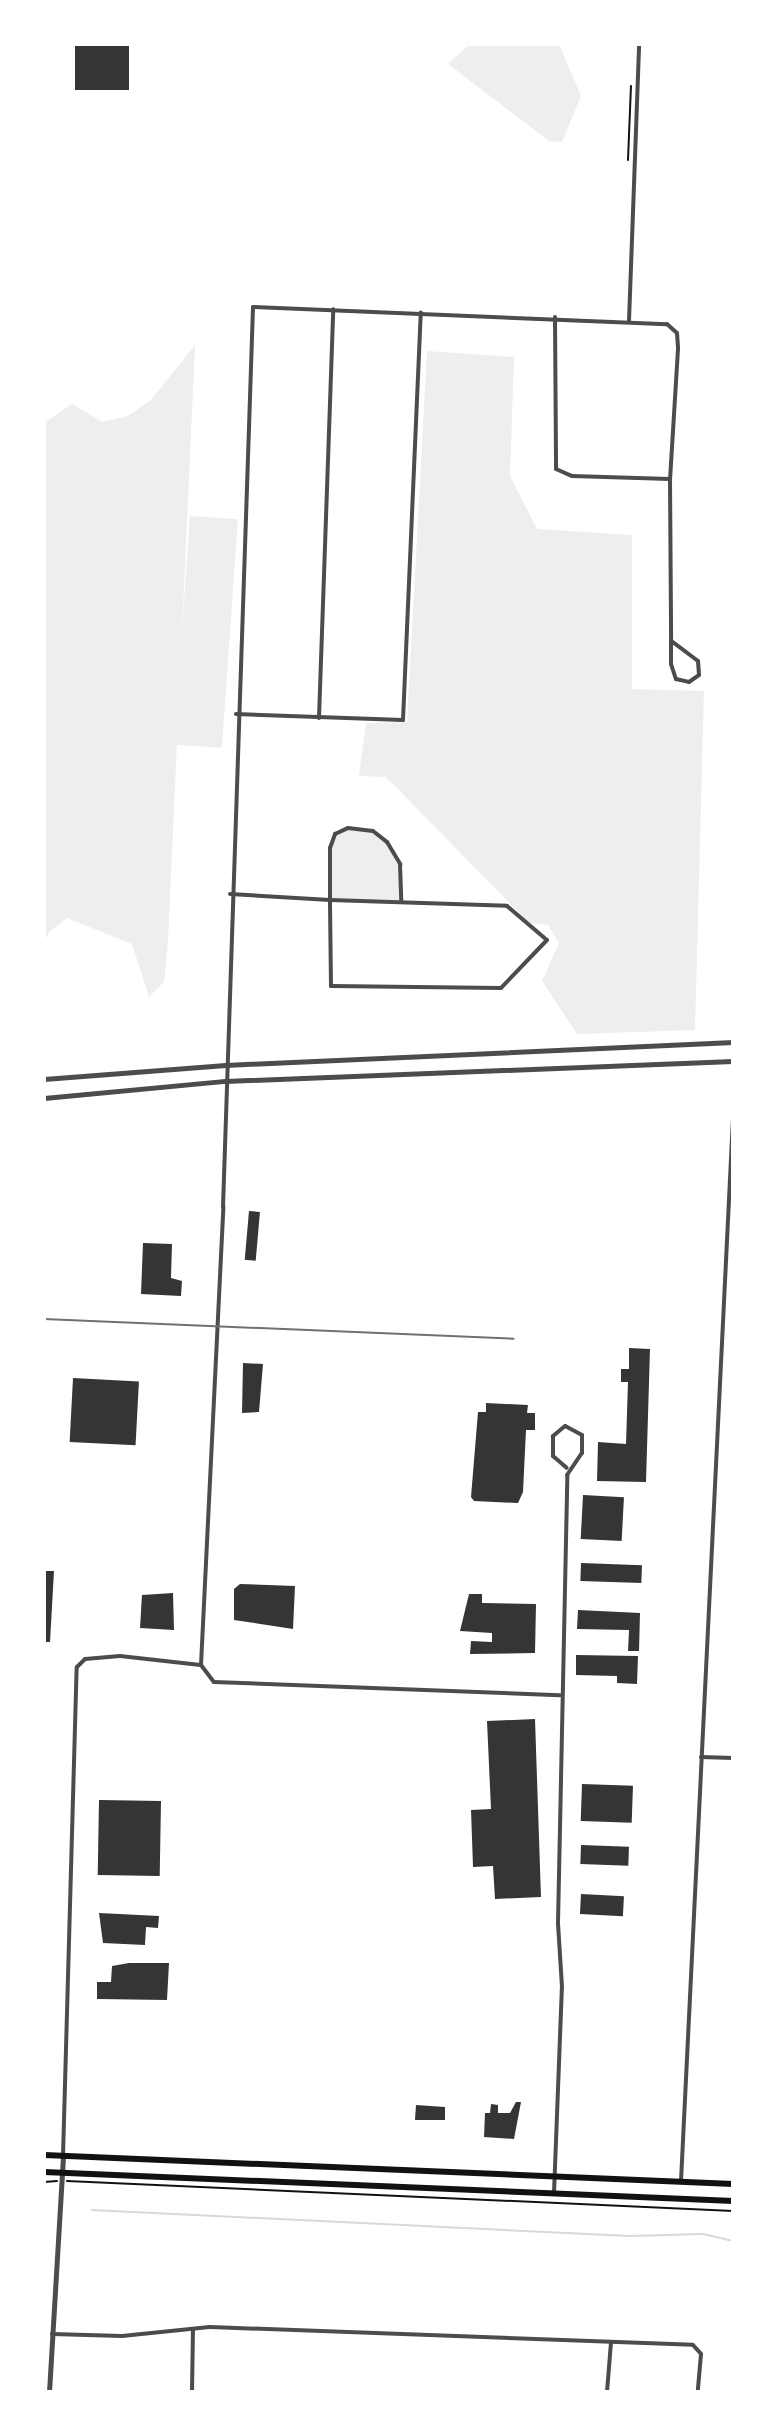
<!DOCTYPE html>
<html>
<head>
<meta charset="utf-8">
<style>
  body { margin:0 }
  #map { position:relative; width:777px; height:2436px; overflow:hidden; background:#fff; font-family:Manrope,sans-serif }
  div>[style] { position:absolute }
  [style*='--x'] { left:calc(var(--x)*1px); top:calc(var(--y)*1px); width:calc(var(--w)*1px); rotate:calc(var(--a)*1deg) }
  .green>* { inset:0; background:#eee; transform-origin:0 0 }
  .stream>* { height:2px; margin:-1px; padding:0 1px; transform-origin:1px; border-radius:1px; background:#d9d9d9 }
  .building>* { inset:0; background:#353535; transform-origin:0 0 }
  .path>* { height:2px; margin:-1px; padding:0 1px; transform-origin:1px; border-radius:1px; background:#111 }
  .minor>* { height:4px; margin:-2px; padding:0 2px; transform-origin:2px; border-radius:2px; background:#4c4c4c }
  .tertiary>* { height:5px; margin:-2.5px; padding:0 2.5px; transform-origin:2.5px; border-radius:2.5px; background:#4c4c4c }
  .secondary>* { height:6px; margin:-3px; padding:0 3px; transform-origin:3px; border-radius:3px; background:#111 }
  .rail>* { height:2px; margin:-1px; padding:0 1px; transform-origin:1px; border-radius:1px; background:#707070 }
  span { translate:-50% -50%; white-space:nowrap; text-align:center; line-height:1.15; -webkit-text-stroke:6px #fff; paint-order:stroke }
  .frame { position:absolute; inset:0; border:46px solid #fff; pointer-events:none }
</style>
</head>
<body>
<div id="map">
  <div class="green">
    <div style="clip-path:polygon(470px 44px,559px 44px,581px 96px,562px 142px,549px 141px,448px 64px)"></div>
    <div style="clip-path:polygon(195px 345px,168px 941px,164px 982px,149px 997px,132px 944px,67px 918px,49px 932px,44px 944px,44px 423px,72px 404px,102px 422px,128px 416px,151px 400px)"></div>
    <div style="clip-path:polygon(427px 351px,514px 357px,510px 476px,537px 529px,632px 535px,632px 689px,704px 691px,695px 1030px,577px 1034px,542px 981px,559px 943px,548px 925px,529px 923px,386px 777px,359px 776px,366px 723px,407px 722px)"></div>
    <div style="left:190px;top:516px;width:48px;height:229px;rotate:4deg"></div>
    <div style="clip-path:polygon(348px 828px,373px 831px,387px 842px,400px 864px,401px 901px,330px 900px,331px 846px,335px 834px)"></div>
  </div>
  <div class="stream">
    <div style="--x:92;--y:2210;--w:539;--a:2.77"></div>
    <div style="--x:630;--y:2236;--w:73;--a:-1.6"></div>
    <div style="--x:703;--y:2234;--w:31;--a:13"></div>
  </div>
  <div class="building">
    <div style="left:75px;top:44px;width:54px;height:46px"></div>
    <div style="left:249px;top:1211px;width:11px;height:49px;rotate:5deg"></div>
    <div style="clip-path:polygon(143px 1243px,172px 1244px,171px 1278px,182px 1281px,181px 1296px,141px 1294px)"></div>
    <div style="clip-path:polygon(629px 1348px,650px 1349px,646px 1482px,597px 1481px,598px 1442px,626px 1444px,628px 1382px,621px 1382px,621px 1369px,629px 1369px)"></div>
    <div style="clip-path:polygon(243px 1363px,263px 1364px,259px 1412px,242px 1413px)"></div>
    <div style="left:73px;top:1378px;width:66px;height:64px;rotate:3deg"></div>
    <div style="clip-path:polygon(486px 1403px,528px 1405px,527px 1413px,535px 1413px,535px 1430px,526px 1430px,523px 1492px,518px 1503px,474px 1501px,471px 1497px,478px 1412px,486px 1412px)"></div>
    <div style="left:583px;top:1495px;width:41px;height:44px;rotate:3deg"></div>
    <div style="left:581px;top:1563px;width:61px;height:18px;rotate:2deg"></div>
    <div style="clip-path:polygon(44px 1571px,54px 1571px,50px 1642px,44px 1642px)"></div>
    <div style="clip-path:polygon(240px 1584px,295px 1586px,293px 1629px,234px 1620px,234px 1589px)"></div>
    <div style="clip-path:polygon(173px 1593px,174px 1630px,140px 1628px,142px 1595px)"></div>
    <div style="clip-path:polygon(469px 1594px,482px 1594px,482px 1603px,536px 1604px,535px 1653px,470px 1654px,471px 1641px,492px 1642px,492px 1633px,460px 1631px)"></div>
    <div style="clip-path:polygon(578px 1610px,640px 1613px,639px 1651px,628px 1651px,629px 1630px,577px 1629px)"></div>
    <div style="clip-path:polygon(576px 1655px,638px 1656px,637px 1684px,617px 1683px,617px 1676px,576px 1675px)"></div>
    <div style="clip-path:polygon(535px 1719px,541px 1897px,495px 1899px,493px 1866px,473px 1867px,471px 1810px,491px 1809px,487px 1721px)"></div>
    <div style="left:582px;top:1784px;width:51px;height:37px;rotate:2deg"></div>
    <div style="left:161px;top:1801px;width:75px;height:62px;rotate:91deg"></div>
    <div style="left:581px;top:1845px;width:48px;height:19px;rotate:2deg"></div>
    <div style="left:581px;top:1894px;width:43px;height:20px;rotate:3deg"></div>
    <div style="clip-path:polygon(99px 1913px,159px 1916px,158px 1928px,146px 1927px,145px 1945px,103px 1943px)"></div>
    <div style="clip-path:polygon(129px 1963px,169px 1963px,167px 2000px,97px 1999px,97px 1982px,111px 1982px,112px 1966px)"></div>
    <div style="clip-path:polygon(516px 2102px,521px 2102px,514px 2139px,484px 2137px,485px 2113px,490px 2113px,491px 2104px,498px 2105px,498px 2113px,510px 2113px)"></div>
    <div style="clip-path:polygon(416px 2105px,445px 2107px,445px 2120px,415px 2120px)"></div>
  </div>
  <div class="path">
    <div style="--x:628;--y:160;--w:74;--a:-87.7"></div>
    <div style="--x:67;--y:2181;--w:667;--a:2.58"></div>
    <div style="--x:44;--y:2182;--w:13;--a:-4"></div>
  </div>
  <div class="minor">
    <div style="--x:555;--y:317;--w:152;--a:89.6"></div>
    <div style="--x:556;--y:469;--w:17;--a:24"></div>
    <div style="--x:572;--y:476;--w:98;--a:1.8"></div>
    <div style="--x:629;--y:321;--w:277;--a:-87.9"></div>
    <div style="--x:236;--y:714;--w:167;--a:2.1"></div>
    <div style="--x:403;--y:720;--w:408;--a:-87.5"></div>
    <div style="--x:319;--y:718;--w:409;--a:-88"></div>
    <div style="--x:230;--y:894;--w:100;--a:3.4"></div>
    <div style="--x:330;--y:900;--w:177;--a:1.9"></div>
    <div style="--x:507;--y:906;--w:52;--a:40.4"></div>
    <div style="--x:547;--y:940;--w:66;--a:133.8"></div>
    <div style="--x:501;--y:988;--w:170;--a:-179.3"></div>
    <div style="--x:331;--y:986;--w:86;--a:-90.7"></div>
    <div style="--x:330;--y:900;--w:52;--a:-90"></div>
    <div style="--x:330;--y:848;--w:15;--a:-70"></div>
    <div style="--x:335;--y:834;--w:14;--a:-25"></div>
    <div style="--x:348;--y:828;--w:25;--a:7"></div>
    <div style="--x:373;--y:831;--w:18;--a:38"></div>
    <div style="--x:387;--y:842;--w:26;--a:59"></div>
    <div style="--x:400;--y:864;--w:37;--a:88"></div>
    <div style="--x:201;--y:1665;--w:459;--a:-87.2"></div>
    <div style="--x:223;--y:1207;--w:900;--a:-88.09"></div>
    <div style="--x:253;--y:307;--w:414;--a:2.4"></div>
    <div style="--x:667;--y:324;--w:13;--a:42"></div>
    <div style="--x:677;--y:333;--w:16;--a:86"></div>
    <div style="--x:678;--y:349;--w:130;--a:93.5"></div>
    <div style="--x:670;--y:479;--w:162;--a:89.6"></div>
    <div style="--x:671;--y:641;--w:23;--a:90"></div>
    <div style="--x:671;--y:664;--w:16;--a:72"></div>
    <div style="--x:676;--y:679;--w:13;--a:13"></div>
    <div style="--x:689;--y:682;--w:12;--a:-35"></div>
    <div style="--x:699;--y:675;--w:14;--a:-94"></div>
    <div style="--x:698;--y:661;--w:34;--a:-143"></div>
    <div style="--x:701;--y:1757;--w:32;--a:2"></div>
    <div style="--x:63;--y:2156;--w:489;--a:-88.4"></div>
    <div style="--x:77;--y:1667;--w:11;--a:-45"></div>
    <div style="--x:85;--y:1659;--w:35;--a:-5"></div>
    <div style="--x:120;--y:1656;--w:81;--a:6.3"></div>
    <div style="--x:201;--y:1665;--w:21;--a:53"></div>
    <div style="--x:214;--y:1682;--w:346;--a:2.2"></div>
    <div style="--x:681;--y:2181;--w:1065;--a:-87.2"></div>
    <div style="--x:554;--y:2193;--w:206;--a:-87.8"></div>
    <div style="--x:562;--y:1987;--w:64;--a:-93.6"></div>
    <div style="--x:558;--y:1923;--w:448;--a:-88.8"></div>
    <div style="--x:567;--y:1475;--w:27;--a:-56"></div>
    <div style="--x:582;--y:1453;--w:18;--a:-90"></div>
    <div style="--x:582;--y:1435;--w:19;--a:-152"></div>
    <div style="--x:565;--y:1426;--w:16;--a:140"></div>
    <div style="--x:553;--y:1436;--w:20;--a:90"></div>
    <div style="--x:553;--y:1456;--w:18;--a:41"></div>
    <div style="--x:52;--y:2334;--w:70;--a:1.6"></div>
    <div style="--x:122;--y:2336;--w:88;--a:-5.8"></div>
    <div style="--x:210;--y:2327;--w:483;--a:2.1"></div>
    <div style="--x:693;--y:2345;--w:12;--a:48"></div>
    <div style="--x:701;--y:2354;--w:38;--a:95"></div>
    <div style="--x:192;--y:2392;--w:63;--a:-89.1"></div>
    <div style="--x:607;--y:2392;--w:50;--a:-85.4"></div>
  </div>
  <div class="tertiary">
    <div style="--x:44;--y:1079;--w:182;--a:-4.4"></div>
    <div style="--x:225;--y:1065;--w:509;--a:-2.59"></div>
    <div style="--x:44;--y:1098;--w:182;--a:-5.4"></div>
    <div style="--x:225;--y:1081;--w:508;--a:-2.25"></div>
    <div style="--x:49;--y:2392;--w:236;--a:-86.6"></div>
  </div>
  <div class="secondary">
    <div style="--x:44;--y:2155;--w:690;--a:2.41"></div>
    <div style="--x:44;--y:2172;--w:690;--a:2.41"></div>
  </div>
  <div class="rail">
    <div style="--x:44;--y:1319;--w:470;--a:2.4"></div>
  </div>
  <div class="frame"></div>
</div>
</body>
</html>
